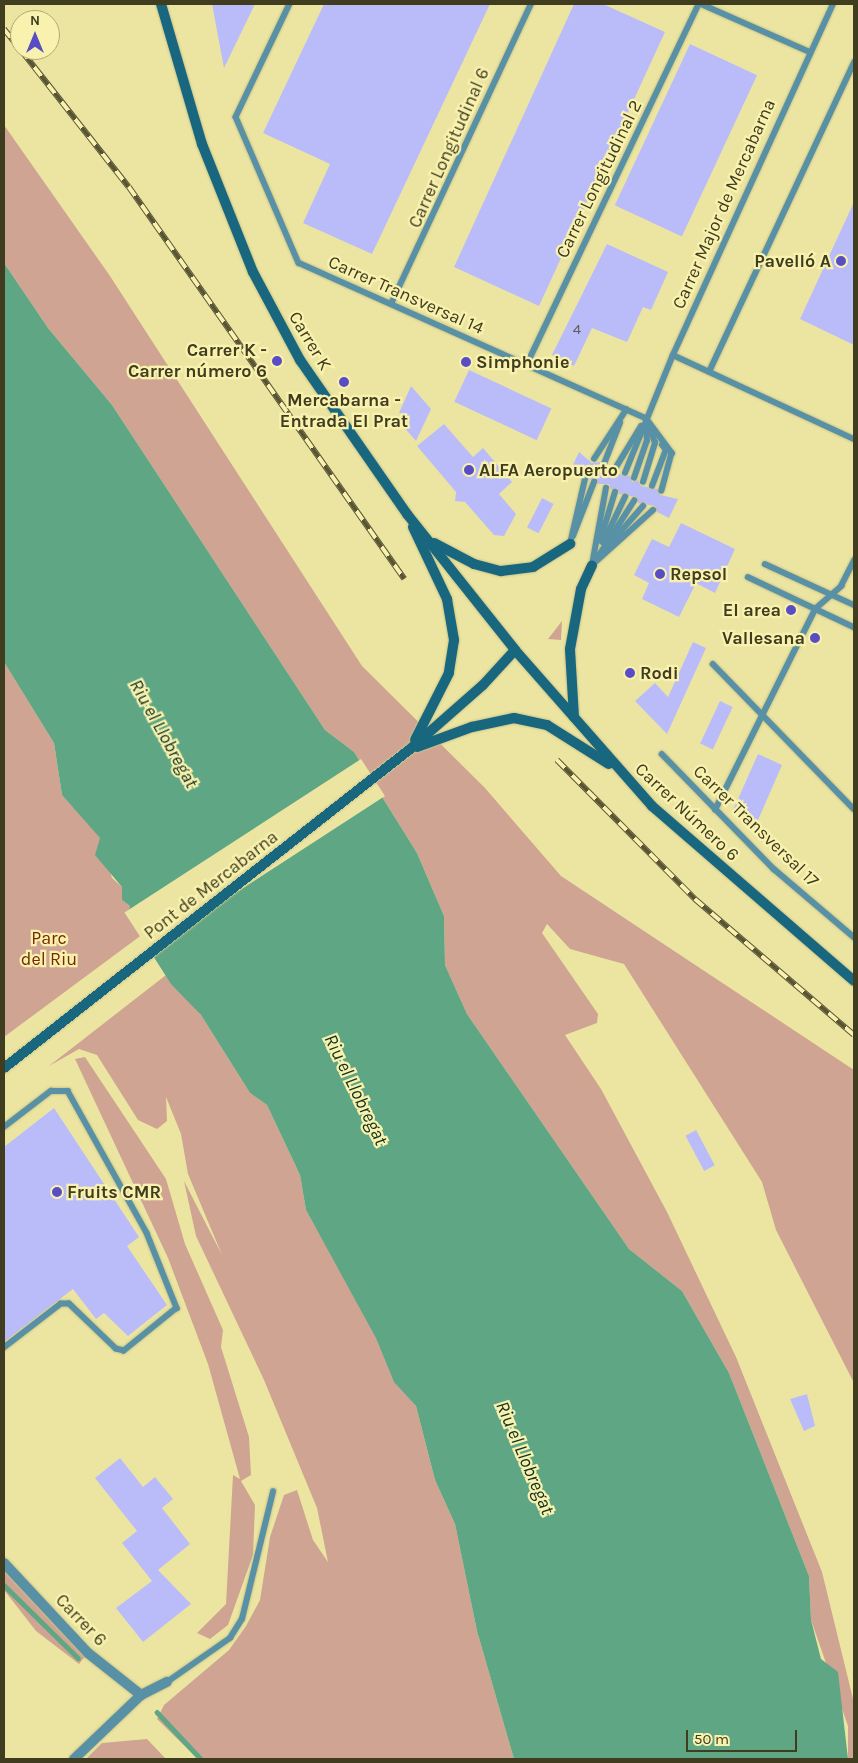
<!DOCTYPE html>
<html>
<head>
<meta charset="utf-8">
<style>
  body { margin:0 }
  #map { position:relative; width:858px; height:1763px; overflow:hidden; background:#ece5a2; font-family:Karla,sans-serif }
  div>[style] { position:absolute }
  [style*='--x'] { left:calc(var(--x)*1px); top:calc(var(--y)*1px); width:calc(var(--w)*1px); rotate:calc(var(--a)*1deg) }
  .green>* { inset:0; background:#cfa493 }
  .water>* { inset:0; background:#5fa684 }
  .pier>* { inset:0; background:#ece5a2; transform-origin:0 0 }
  .stream>* { height:4.5px; margin:-2.25px; padding:0 2.25px; transform-origin:2.25px; border-radius:2.25px; background:#5fa684 }
  .building>* { inset:0; background:#babcfa; transform-origin:0 0 }
  .roads { filter:drop-shadow(0 0 1px #c9c388) drop-shadow(0 0 1px #c9c388) }
  .service>* { height:5.5px; margin:-2.75px; padding:0 2.75px; transform-origin:2.75px; border-radius:2.75px; background:#5891a5 }
  .minor>* { height:10px; margin:-5px; padding:0 5px; transform-origin:5px; border-radius:5px; background:#5891a5 }
  .secondary>* { height:10px; margin:-5px; padding:0 5px; transform-origin:5px; border-radius:5px; background:#19677e }
  .rail>* { height:5.5px; margin-top:-2.75px; transform-origin:0; background:repeating-linear-gradient(90deg,#f9f2ae 0 11px,#595534 0 22px); box-sizing:border-box; border-block:1px solid #595534 }
  .dots>* { width:14px; height:14px; translate:-50% -50%; box-sizing:border-box; border:2px solid #f9f2ae; border-radius:50% }
  span { translate:-50% -50%; white-space:nowrap; text-align:center; line-height:1.15; -webkit-text-stroke:4.5px #f9f2ae; paint-order:stroke }
  .number-label { font-size:15px; color:#5e5c56 }
  .number-label span { -webkit-text-stroke-width:0 }
  .street-label { font-size:18px; color:#3f3c20 }
  .poi-label { font-size:18px; color:#3f3c20; font-weight:700 }
  .right { translate:-100% -50%; text-align:right }
  .left { translate:0 -50%; text-align:left }
  .park-label { font-size:18px; color:#762900 }
  .water-label { font-size:19px; color:#103122; font-style:italic }
  .frame { position:absolute; inset:0; border:5px solid #3f3c20; pointer-events:none }
  .north { position:absolute; left:10px; top:10px; width:50px; height:50px; box-sizing:border-box; background:#f9f2ae; border:1px solid #afa975; border-radius:50%; rotate:0deg; font-size:14px; font-weight:700; line-height:20px; text-align:center; color:#3f3c20 }
  .north::after { content:''; display:block; margin:auto; width:18px; height:22px; background:#594dc5; clip-path:polygon(50% 0,100% 100%,50% 72%,0 100%) }
  .scale { position:absolute; left:686px; top:1730px; width:111px; height:22px; box-sizing:border-box; border:2px solid #3f3c20; border-top:0; padding-left:6px; font-size:15px; line-height:18px; white-space:nowrap; color:#3f3c20; -webkit-text-stroke:4px #f9f2ae; paint-order:stroke }
</style>
</head>
<body>
<div id="map">
  <div class="green">
    <div style="clip-path:polygon(4px 125px,110px 276px,362px 666px,485px 788px,561px 876px,854px 1070px,854px 1383px,776px 1230px,762px 1182px,624px 964px,570px 949px,547px 924px,542px 933px,598px 1014px,597px 1023px,565px 1035px,601px 1089px,667px 1212px,736px 1357px,822px 1572px,854px 1703px,854px 1759px,848px 1759px,848px 1726px,811px 1620px,809px 1576px,729px 1373px,682px 1291px,629px 1249px,467px 1014px,445px 965px,444px 916px,417px 853px,354px 752px,325px 730px,112px 405px,48px 328px,4px 263px)"></div>
    <div style="clip-path:polygon(562px 621px,561px 640px,548px 639px)"></div>
    <div style="clip-path:polygon(4px 662px,54px 743px,62px 795px,101px 838px,112px 878px,122px 887px,122px 900px,130px 906px,127px 915px,143px 934px,4px 1037px)"></div>
    <div style="clip-path:polygon(166px 975px,201px 1015px,250px 1093px,267px 1105px,300px 1175px,306px 1210px,374px 1332px,394px 1381px,416px 1406px,435px 1480px,455px 1524px,477px 1631px,514px 1759px,198px 1759px,157px 1719px,164px 1705px,229px 1650px,246px 1626px,260px 1600px,270px 1537px,284px 1495px,297px 1490px,313px 1540px,328px 1562px,317px 1508px,264px 1380px,196px 1236px,184px 1181px,222px 1255px,188px 1174px,181px 1134px,166px 1097px,167px 1121px,157px 1129px,138px 1120px,97px 1055px,79px 1049px,49px 1066px)"></div>
    <div style="clip-path:polygon(85px 1057px,166px 1179px,185px 1244px,223px 1330px,221px 1347px,249px 1437px,251px 1475px,241px 1481px,255px 1505px,253px 1555px,228px 1625px,210px 1639px,197px 1633px,226px 1604px,233px 1475px,240px 1479px,208px 1364px,168px 1258px,75px 1059px)"></div>
    <div style="clip-path:polygon(4px 1563px,88px 1653px,79px 1664px,36px 1631px,4px 1590px)"></div>
    <div style="clip-path:polygon(147px 1739px,166px 1759px,86px 1759px,102px 1743px)"></div>
  </div>
  <div class="water">
    <div style="clip-path:polygon(4px 263px,48px 328px,112px 405px,325px 730px,354px 752px,417px 853px,444px 916px,445px 965px,467px 1014px,629px 1249px,682px 1291px,729px 1373px,809px 1576px,811px 1620px,821px 1659px,838px 1672px,848px 1759px,514px 1759px,477px 1631px,455px 1524px,435px 1480px,416px 1406px,394px 1382px,376px 1338px,306px 1210px,300px 1175px,267px 1105px,250px 1093px,201px 1015px,171px 984px,127px 915px,130px 906px,122px 900px,122px 887px,95px 855px,100px 838px,62px 795px,54px 743px,4px 662px)"></div>
  </div>
  <div class="pier">
    <div style="left:361px;top:759px;width:44px;height:282px;rotate:57deg"></div>
  </div>
  <div class="stream">
    <div style="--x:4;--y:1585;--w:104;--a:44.6"></div>
    <div style="--x:157;--y:1712;--w:64;--a:46.9"></div>
  </div>
  <div class="building">
    <div style="clip-path:polygon(212px 4px,255px 4px,224px 68px)"></div>
    <div style="clip-path:polygon(324px 4px,490px 4px,372px 254px,303px 223px,330px 164px,263px 133px)"></div>
    <div style="clip-path:polygon(574px 4px,603px 4px,665px 32px,539px 306px,454px 267px)"></div>
    <div style="left:690px;top:44px;width:74px;height:178px;rotate:25deg"></div>
    <div style="clip-path:polygon(854px 202px,854px 345px,800px 319px)"></div>
    <div style="clip-path:polygon(607px 244px,668px 272px,651px 310px,643px 307px,627px 342px,592px 328px,574px 366px,552px 355px)"></div>
    <div style="left:469px;top:370px;width:91px;height:35px;rotate:25deg"></div>
    <div style="clip-path:polygon(411px 386px,431px 409px,416px 441px,402px 425px,407px 417px,399px 413px)"></div>
    <div style="clip-path:polygon(444px 424px,473px 457px,483px 448px,512px 482px,499px 494px,516px 514px,504px 536px,494px 535px,465px 502px,455px 501px,456px 492px,417px 446px)"></div>
    <div style="clip-path:polygon(579px 452px,592px 463px,600px 462px,602px 468px,608px 466px,613px 473px,630px 476px,632px 482px,638px 480px,641px 486px,658px 489px,660px 495px,678px 499px,669px 518px,657px 512px,655px 506px,638px 503px,636px 497px,619px 494px,617px 488px,611px 490px,609px 484px,598px 484px,596px 478px,590px 480px,587px 475px,570px 471px)"></div>
    <div style="left:542px;top:498px;width:13px;height:33px;rotate:27deg"></div>
    <div style="clip-path:polygon(681px 523px,735px 549px,715px 593px,696px 583px,679px 617px,642px 599px,649px 583px,634px 575px,652px 539px,669px 547px)"></div>
    <div style="clip-path:polygon(693px 642px,706px 648px,667px 734px,635px 701px,655px 683px,668px 697px)"></div>
    <div style="left:720px;top:701px;width:14px;height:47px;rotate:25deg"></div>
    <div style="clip-path:polygon(758px 754px,782px 765px,755px 827px,734px 808px)"></div>
    <div style="clip-path:polygon(54px 1108px,139px 1237px,127px 1246px,167px 1305px,128px 1336px,104px 1313px,96px 1319px,73px 1289px,4px 1342px,4px 1147px)"></div>
    <div style="left:696px;top:1130px;width:40px;height:12px;rotate:62deg"></div>
    <div style="clip-path:polygon(807px 1394px,815px 1426px,804px 1431px,790px 1399px)"></div>
    <div style="clip-path:polygon(120px 1458px,143px 1487px,155px 1477px,173px 1499px,162px 1508px,190px 1544px,158px 1570px,191px 1604px,143px 1642px,116px 1608px,152px 1581px,122px 1543px,137px 1531px,95px 1478px)"></div>
  </div>
  <div class="roads">
    <div class="service">
      <div style="--x:290;--y:4;--w:125;--a:115.5"></div>
      <div style="--x:236;--y:117;--w:159;--a:66.7"></div>
      <div style="--x:299;--y:263;--w:380;--a:24.1"></div>
      <div style="--x:701;--y:4;--w:119;--a:23.8"></div>
      <div style="--x:392;--y:302;--w:329;--a:-65"></div>
      <div style="--x:673;--y:355;--w:200;--a:24.9"></div>
      <div style="--x:526;--y:366;--w:401;--a:-64.5"></div>
      <div style="--x:709;--y:372;--w:342;--a:-64.9"></div>
      <div style="--x:646;--y:418;--w:44;--a:53.4"></div>
      <div style="--x:672;--y:453;--w:39;--a:105"></div>
      <div style="--x:594;--y:459;--w:59;--a:-56.9"></div>
      <div style="--x:604;--y:464;--w:44;--a:-68.7"></div>
      <div style="--x:615;--y:469;--w:50;--a:-58.8"></div>
      <div style="--x:625;--y:473;--w:127;--a:-67.9"></div>
      <div style="--x:673;--y:355;--w:386;--a:-65.5"></div>
      <div style="--x:634;--y:478;--w:39;--a:-71"></div>
      <div style="--x:647;--y:441;--w:16;--a:-94"></div>
      <div style="--x:643;--y:482;--w:41;--a:-72.9"></div>
      <div style="--x:655;--y:443;--w:20;--a:-110"></div>
      <div style="--x:652;--y:486;--w:39;--a:-69"></div>
      <div style="--x:666;--y:450;--w:6;--a:-129"></div>
      <div style="--x:573;--y:536;--w:58;--a:-68.7"></div>
      <div style="--x:600;--y:541;--w:51;--a:-73"></div>
      <div style="--x:603;--y:543;--w:51;--a:-64.4"></div>
      <div style="--x:570;--y:544;--w:67;--a:-77"></div>
      <div style="--x:608;--y:546;--w:53;--a:-48.8"></div>
      <div style="--x:598;--y:557;--w:67;--a:-57.3"></div>
      <div style="--x:765;--y:564;--w:98;--a:24.7"></div>
      <div style="--x:592;--y:565;--w:82;--a:-42"></div>
      <div style="--x:592;--y:565;--w:78;--a:-79.7"></div>
      <div style="--x:748;--y:577;--w:117;--a:25.3"></div>
      <div style="--x:713;--y:664;--w:202;--a:45.8"></div>
      <div style="--x:662;--y:754;--w:161;--a:45.8"></div>
      <div style="--x:774;--y:869;--w:105;--a:40.4"></div>
      <div style="--x:715;--y:810;--w:225;--a:-63.5"></div>
      <div style="--x:815;--y:609;--w:35;--a:-41"></div>
      <div style="--x:841;--y:586;--w:29;--a:-63"></div>
      <div style="--x:4;--y:1127;--w:59;--a:-37.5"></div>
      <div style="--x:51;--y:1091;--w:17;--a:0"></div>
      <div style="--x:68;--y:1091;--w:162;--a:60.9"></div>
      <div style="--x:147;--y:1233;--w:81;--a:68.2"></div>
      <div style="--x:177;--y:1308;--w:68;--a:140.9"></div>
      <div style="--x:124;--y:1351;--w:8;--a:-166"></div>
      <div style="--x:116;--y:1349;--w:65;--a:-136.2"></div>
      <div style="--x:69;--y:1304;--w:8;--a:180"></div>
      <div style="--x:61;--y:1304;--w:72;--a:142.3"></div>
      <div style="--x:167;--y:1682;--w:77;--a:-34.9"></div>
      <div style="--x:230;--y:1638;--w:22;--a:-58"></div>
      <div style="--x:242;--y:1619;--w:131;--a:-76.3"></div>
    </div>
    <div class="minor">
      <div style="--x:4;--y:1563;--w:123;--a:47"></div>
      <div style="--x:88;--y:1653;--w:68;--a:38.4"></div>
      <div style="--x:74;--y:1759;--w:93;--a:-43.7"></div>
      <div style="--x:141;--y:1695;--w:29;--a:-27"></div>
    </div>
    <div class="secondary">
      <div style="--x:161;--y:4;--w:146;--a:73.7"></div>
      <div style="--x:202;--y:144;--w:138;--a:68.3"></div>
      <div style="--x:253;--y:272;--w:100;--a:61.9"></div>
      <div style="--x:300;--y:360;--w:188;--a:55.2"></div>
      <div style="--x:407;--y:514;--w:174;--a:51.5"></div>
      <div style="--x:515;--y:650;--w:208;--a:48.7"></div>
      <div style="--x:652;--y:806;--w:267;--a:40.9"></div>
      <div style="--x:413;--y:527;--w:80;--a:64.7"></div>
      <div style="--x:447;--y:599;--w:42;--a:80.3"></div>
      <div style="--x:454;--y:640;--w:33;--a:99"></div>
      <div style="--x:449;--y:673;--w:75;--a:116.9"></div>
      <div style="--x:434;--y:543;--w:45;--a:27.7"></div>
      <div style="--x:474;--y:564;--w:28;--a:15"></div>
      <div style="--x:501;--y:571;--w:32;--a:-7"></div>
      <div style="--x:533;--y:567;--w:44;--a:-31.9"></div>
      <div style="--x:574;--y:717;--w:68;--a:-93.4"></div>
      <div style="--x:570;--y:649;--w:61;--a:-79.6"></div>
      <div style="--x:581;--y:589;--w:26;--a:-65"></div>
      <div style="--x:417;--y:747;--w:59;--a:-20"></div>
      <div style="--x:472;--y:727;--w:43;--a:-12.1"></div>
      <div style="--x:514;--y:718;--w:34;--a:12"></div>
      <div style="--x:547;--y:725;--w:73;--a:32.2"></div>
      <div style="--x:4;--y:1068;--w:515;--a:-38.14"></div>
      <div style="--x:409;--y:750;--w:98;--a:-41.3"></div>
      <div style="--x:483;--y:685;--w:47;--a:-47.6"></div>
    </div>
  </div>
  <div class="rail">
    <div style="--x:4;--y:29;--w:26;--a:51"></div>
    <div style="--x:21;--y:50;--w:174;--a:51.8"></div>
    <div style="--x:129;--y:187;--w:479;--a:54.9"></div>
    <div style="--x:557;--y:760;--w:196;--a:45.2"></div>
    <div style="--x:695;--y:899;--w:209;--a:40.5"></div>
  </div>
  <div class="dots">
    <div style="left:841px;top:261px;background:#594dc5"></div>
    <div style="left:277px;top:361px;background:#594dc5"></div>
    <div style="left:466px;top:362px;background:#594dc5"></div>
    <div style="left:344px;top:382px;background:#594dc5"></div>
    <div style="left:469px;top:470px;background:#594dc5"></div>
    <div style="left:660px;top:574px;background:#594dc5"></div>
    <div style="left:791px;top:610px;background:#594dc5"></div>
    <div style="left:815px;top:638px;background:#594dc5"></div>
    <div style="left:630px;top:673px;background:#594dc5"></div>
    <div style="left:57px;top:1192px;background:#594dc5"></div>
  </div>
  <div class="number-label">
    <span style="left:577px;top:330px">4</span>
  </div>
  <div class="street-label">
    <span style="left:449px;top:148px;rotate:-66deg">Carrer Longitudinal 6</span>
    <span style="left:599px;top:179px;rotate:-64deg">Carrer Longitudinal 2</span>
    <span style="left:724px;top:204px;rotate:-66deg">Carrer Major de Mercabarna</span>
    <span style="left:406px;top:295px;rotate:24deg">Carrer Transversal 14</span>
    <span style="left:310px;top:341px;rotate:59deg">Carrer K</span>
    <span style="left:687px;top:812px;rotate:43deg">Carrer Número 6</span>
    <span style="left:756px;top:826px;rotate:44deg">Carrer Transversal 17</span>
    <span style="left:211px;top:885px;rotate:-38deg">Pont de Mercabarna</span>
    <span style="left:81px;top:1620px;rotate:46deg">Carrer 6</span>
  </div>
  <div class="poi-label">
    <span class="right" style="left:831px;top:261px">Pavelló A</span>
    <span class="right" style="left:267px;top:361px">Carrer K -<br>Carrer número 6</span>
    <span class="left" style="left:476px;top:362px">Simphonie</span>
    <span style="left:344px;top:411px">Mercabarna -<br>Entrada El Prat</span>
    <span class="left" style="left:479px;top:470px">ALFA Aeropuerto</span>
    <span class="left" style="left:670px;top:574px">Repsol</span>
    <span class="right" style="left:781px;top:610px">El area</span>
    <span class="right" style="left:805px;top:638px">Vallesana</span>
    <span class="left" style="left:640px;top:673px">Rodi</span>
    <span class="left" style="left:67px;top:1192px">Fruits CMR</span>
  </div>
  <div class="park-label">
    <span style="left:49px;top:949px">Parc<br>del Riu</span>
  </div>
  <div class="water-label">
    <span style="left:163px;top:734px;rotate:61deg">Riu el Llobregat</span>
    <span style="left:355px;top:1090px;rotate:64deg">Riu el Llobregat</span>
    <span style="left:524px;top:1458px;rotate:67deg">Riu el Llobregat</span>
  </div>
  <div class="frame"></div>
  <div class="north">N</div>
  <div class="scale">50 m</div>
</div>
</body>
</html>
